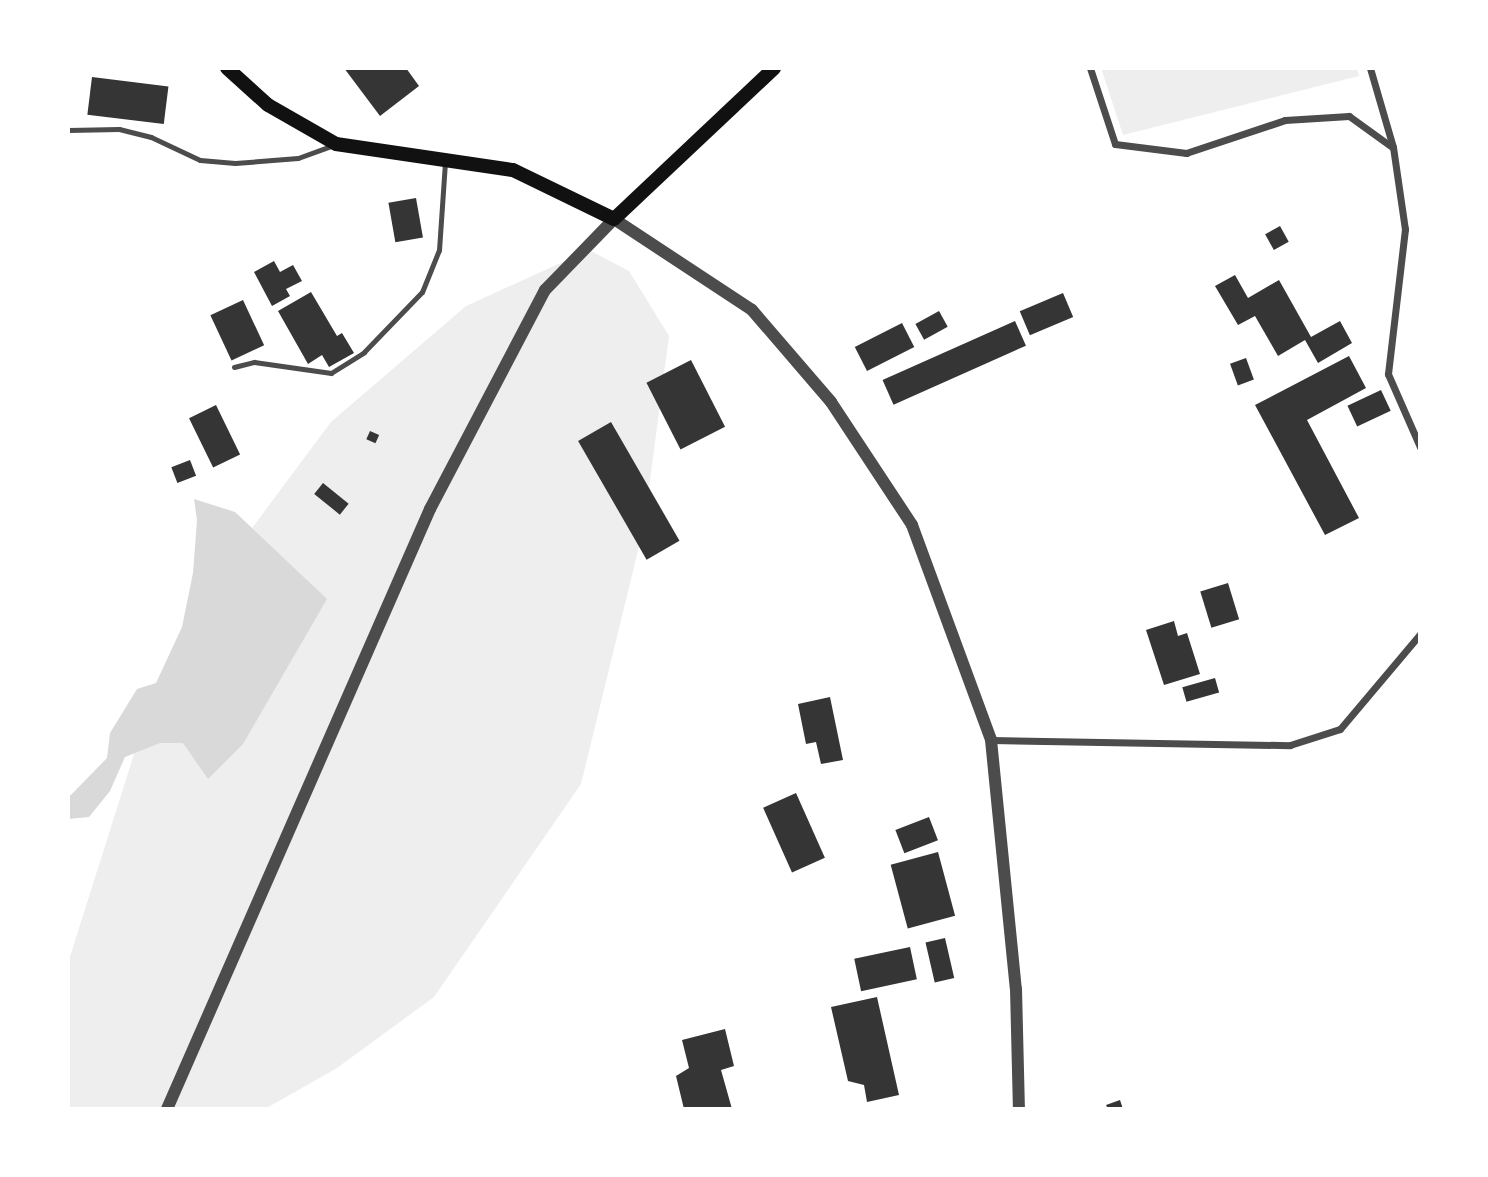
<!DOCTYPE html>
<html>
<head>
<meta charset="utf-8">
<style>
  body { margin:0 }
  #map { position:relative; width:1488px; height:1177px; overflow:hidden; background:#fff; font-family:"Golos Text",sans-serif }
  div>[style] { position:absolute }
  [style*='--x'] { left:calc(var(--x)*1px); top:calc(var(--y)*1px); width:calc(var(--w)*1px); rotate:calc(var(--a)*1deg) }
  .green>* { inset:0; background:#eee }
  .water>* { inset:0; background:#d9d9d9 }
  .building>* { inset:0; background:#353535; transform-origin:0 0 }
  .service>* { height:5px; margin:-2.5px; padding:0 2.5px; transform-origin:2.5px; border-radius:2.5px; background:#4c4c4c }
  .minor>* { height:7px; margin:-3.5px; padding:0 3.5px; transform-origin:3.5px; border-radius:3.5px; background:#4c4c4c }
  .tertiary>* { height:12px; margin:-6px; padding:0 6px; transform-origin:6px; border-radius:6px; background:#4c4c4c }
  .secondary>* { height:14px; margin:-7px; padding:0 7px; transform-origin:7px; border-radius:7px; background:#111 }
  span { translate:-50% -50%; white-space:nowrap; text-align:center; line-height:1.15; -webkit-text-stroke:5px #fff; paint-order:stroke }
  .frame { position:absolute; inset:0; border:70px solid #fff; pointer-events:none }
</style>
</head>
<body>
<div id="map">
  <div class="green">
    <div style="clip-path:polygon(1101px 68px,1357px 68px,1359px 76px,1123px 135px)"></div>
    <div style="clip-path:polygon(589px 250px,629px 271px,669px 336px,644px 526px,581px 784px,434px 997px,337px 1068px,265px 1109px,70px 1109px,68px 963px,141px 732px,226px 563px,331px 422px,466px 306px)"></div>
  </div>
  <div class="water">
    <div style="clip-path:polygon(194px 499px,235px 512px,327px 599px,243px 744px,208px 779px,183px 743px,160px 743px,125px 757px,110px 791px,89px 817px,68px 819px,68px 798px,107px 758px,110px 733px,137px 689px,156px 683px,182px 627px,193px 573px,197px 520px)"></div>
  </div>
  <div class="building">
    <div style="clip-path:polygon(344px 68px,406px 68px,419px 86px,380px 116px)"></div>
    <div style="left:92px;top:77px;width:77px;height:38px;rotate:7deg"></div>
    <div style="left:416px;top:198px;width:40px;height:28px;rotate:80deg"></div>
    <div style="left:1280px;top:226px;width:18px;height:17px;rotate:61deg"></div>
    <div style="clip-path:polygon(274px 261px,280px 272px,293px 265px,302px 281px,286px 289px,290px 296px,272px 306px,254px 272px)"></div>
    <div style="clip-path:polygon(1235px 275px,1248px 298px,1279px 280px,1311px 337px,1340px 321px,1352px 343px,1318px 363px,1305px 340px,1278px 356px,1255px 316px,1238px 325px,1215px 286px)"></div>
    <div style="clip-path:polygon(311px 292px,337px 336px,342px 333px,354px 353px,329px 367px,322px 355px,308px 364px,278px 311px)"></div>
    <div style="left:1063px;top:293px;width:26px;height:47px;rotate:67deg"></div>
    <div style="left:243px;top:300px;width:50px;height:36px;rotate:65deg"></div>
    <div style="left:939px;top:311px;width:18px;height:27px;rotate:61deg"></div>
    <div style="left:1015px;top:321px;width:27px;height:145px;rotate:66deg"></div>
    <div style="left:902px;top:323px;width:27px;height:53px;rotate:63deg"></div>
    <div style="clip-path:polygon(1349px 356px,1366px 388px,1307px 420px,1359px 518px,1325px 535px,1255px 405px)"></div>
    <div style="left:1246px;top:358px;width:23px;height:17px;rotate:70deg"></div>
    <div style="left:691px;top:360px;width:75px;height:50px;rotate:63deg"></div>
    <div style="left:1381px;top:390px;width:23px;height:37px;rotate:65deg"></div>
    <div style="left:216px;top:405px;width:55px;height:30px;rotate:64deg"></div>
    <div style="left:611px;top:422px;width:137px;height:38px;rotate:60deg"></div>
    <div style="left:370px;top:431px;width:10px;height:9px;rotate:24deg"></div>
    <div style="left:190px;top:460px;width:17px;height:20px;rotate:69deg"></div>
    <div style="left:323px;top:483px;width:33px;height:14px;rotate:39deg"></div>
    <div style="left:1228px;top:583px;width:38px;height:29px;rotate:73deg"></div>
    <div style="clip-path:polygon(1174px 621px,1178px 636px,1187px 633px,1200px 674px,1164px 685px,1146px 630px)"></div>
    <div style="left:1215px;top:678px;width:15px;height:34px;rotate:74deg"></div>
    <div style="clip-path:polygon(830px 697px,843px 760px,821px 764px,816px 742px,806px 744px,798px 704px)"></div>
    <div style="left:796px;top:793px;width:71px;height:36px;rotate:66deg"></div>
    <div style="left:929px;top:817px;width:25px;height:36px;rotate:69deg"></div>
    <div style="left:938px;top:852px;width:66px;height:49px;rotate:75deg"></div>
    <div style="left:945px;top:938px;width:41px;height:20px;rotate:77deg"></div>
    <div style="left:910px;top:947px;width:33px;height:57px;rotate:78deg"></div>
    <div style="clip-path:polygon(877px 997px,899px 1095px,867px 1102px,864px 1085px,848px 1081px,831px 1007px)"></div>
    <div style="clip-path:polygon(725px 1029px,734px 1066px,721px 1070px,732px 1109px,684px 1109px,676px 1076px,689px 1068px,682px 1040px)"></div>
    <div style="clip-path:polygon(1120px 1100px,1123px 1109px,1108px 1109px,1106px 1105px)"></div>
  </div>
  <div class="service">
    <div style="--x:68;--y:130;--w:51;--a:-1.1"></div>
    <div style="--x:119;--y:129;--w:33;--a:14"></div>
    <div style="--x:151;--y:137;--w:54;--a:25.1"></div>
    <div style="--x:200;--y:160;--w:35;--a:5"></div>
    <div style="--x:235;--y:163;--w:63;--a:-4.5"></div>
    <div style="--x:298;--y:158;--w:37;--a:-20"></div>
    <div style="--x:234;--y:367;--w:21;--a:-14"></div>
    <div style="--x:254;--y:362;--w:78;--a:8.1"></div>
    <div style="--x:331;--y:373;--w:39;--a:-32"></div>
    <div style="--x:364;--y:352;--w:83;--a:-46"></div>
    <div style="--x:422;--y:292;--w:45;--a:-68"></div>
    <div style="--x:439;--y:250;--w:87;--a:-86.1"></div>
  </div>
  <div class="minor">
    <div style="--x:1090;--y:68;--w:80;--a:71.8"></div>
    <div style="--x:1115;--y:144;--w:72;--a:7.2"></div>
    <div style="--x:1186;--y:153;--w:104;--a:-18.4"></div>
    <div style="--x:1285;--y:120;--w:64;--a:-3.6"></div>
    <div style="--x:1349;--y:116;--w:53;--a:35.8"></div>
    <div style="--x:1370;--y:68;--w:82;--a:73.8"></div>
    <div style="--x:1393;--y:147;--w:83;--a:81.7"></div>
    <div style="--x:1405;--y:229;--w:146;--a:96.7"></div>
    <div style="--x:1388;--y:374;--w:80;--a:66.3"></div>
    <div style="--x:991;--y:740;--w:299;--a:1"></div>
    <div style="--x:1290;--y:745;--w:52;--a:-17.7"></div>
    <div style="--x:1340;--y:729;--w:124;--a:-49.9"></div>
  </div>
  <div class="tertiary">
    <div style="--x:167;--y:1109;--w:655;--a:-66.33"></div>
    <div style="--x:430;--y:509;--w:247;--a:-62.3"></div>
    <div style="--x:545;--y:290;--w:99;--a:-45.8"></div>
    <div style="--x:614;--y:219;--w:165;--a:33.4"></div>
    <div style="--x:752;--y:310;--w:121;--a:49.3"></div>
    <div style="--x:831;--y:402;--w:147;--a:56.6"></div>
    <div style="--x:912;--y:525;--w:229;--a:69.8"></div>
    <div style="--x:991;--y:740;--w:250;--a:84.3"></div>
    <div style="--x:1016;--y:989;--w:120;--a:88.6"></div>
  </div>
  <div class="secondary">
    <div style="--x:227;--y:68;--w:55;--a:42.1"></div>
    <div style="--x:268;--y:105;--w:78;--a:29.8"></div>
    <div style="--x:336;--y:144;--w:179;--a:8.4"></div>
    <div style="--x:513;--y:170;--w:112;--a:25.9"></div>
    <div style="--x:614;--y:219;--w:220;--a:-43.3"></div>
  </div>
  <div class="frame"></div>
</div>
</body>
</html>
